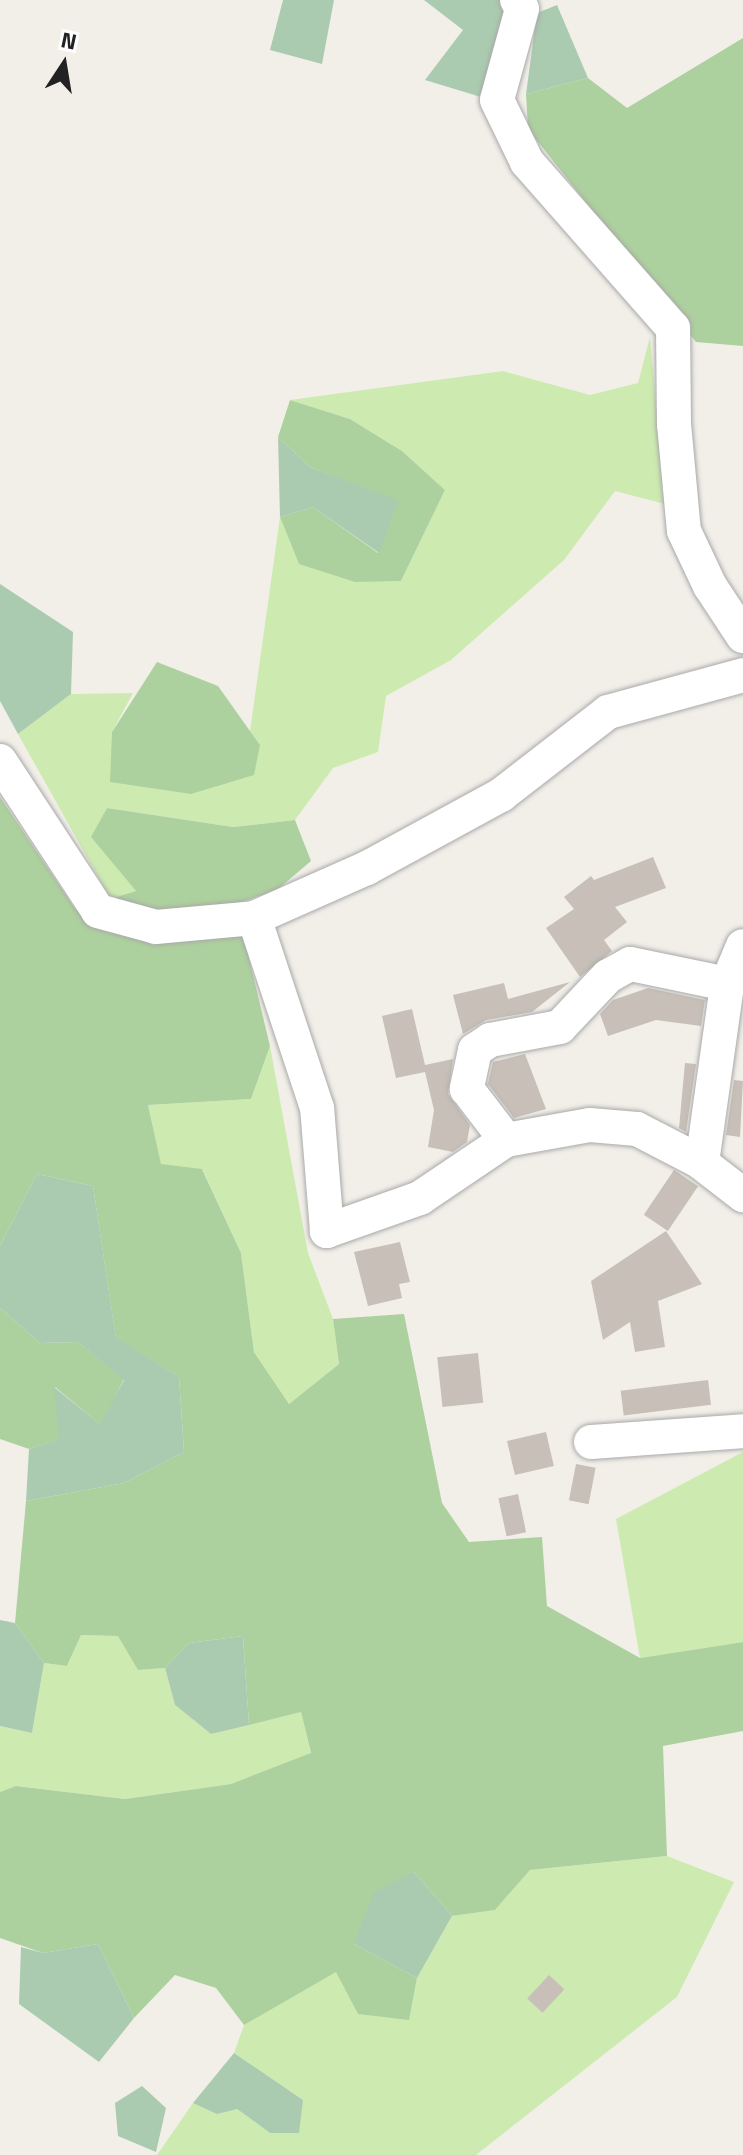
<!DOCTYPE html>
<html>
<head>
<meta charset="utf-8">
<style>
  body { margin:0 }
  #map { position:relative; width:743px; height:2155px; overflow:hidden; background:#f2efe9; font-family:"Titillium Web",sans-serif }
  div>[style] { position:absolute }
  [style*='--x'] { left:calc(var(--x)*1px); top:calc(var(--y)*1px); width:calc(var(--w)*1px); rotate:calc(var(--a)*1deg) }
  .grass>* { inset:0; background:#cdebb0 }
  .forest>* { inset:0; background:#add19e }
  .cemetery>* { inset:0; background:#aacbaf }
  .building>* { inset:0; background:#c7bfb8; transform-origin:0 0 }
  .roads { filter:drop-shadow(0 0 2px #a9a9a9) drop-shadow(0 0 2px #a9a9a9) }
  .minor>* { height:34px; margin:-17px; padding:0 17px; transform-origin:17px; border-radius:17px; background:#fff }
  span { translate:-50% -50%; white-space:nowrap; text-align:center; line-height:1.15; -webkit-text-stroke:7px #fff; paint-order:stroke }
  .north { position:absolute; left:24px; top:24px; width:80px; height:80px; -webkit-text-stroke:6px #fff; paint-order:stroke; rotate:12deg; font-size:22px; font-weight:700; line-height:32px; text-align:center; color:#222 }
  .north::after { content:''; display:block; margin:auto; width:28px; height:36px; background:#222; clip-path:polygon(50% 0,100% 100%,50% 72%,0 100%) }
</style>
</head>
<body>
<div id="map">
  <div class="grass">
    <div style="clip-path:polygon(650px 337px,665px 504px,615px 491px,564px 560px,451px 660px,386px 696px,378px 752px,333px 768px,295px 820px,233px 827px,107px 808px,92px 837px,136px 891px,111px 900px,18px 734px,71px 694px,133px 693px,112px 732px,260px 745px,250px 731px,280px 517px,299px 564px,401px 581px,445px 490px,402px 451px,350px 419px,290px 400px,503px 371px,590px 395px,638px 383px)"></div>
    <div style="clip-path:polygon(270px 1046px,308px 1253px,333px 1319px,339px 1364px,289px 1404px,254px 1352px,241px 1253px,203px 1170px,161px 1165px,148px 1105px,251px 1099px)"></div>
    <div style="clip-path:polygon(743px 1452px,743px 1642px,640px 1658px,616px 1519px)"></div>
    <div style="clip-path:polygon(81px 1635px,119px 1636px,138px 1670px,165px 1668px,175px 1705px,211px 1734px,301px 1712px,311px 1754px,231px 1784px,125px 1799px,17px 1786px,0 1792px,0 1726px,32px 1733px,44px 1663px,67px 1666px)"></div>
    <div style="clip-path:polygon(667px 1856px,734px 1882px,677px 1997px,476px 2155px,157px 2155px,193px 2103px,217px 2113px,237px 2109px,270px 2133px,303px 2100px,234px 2053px,244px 2025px,266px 2010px,336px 1972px,409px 2019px,417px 1978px,452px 1916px,495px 1910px,530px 1870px)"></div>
  </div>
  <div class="forest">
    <div style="clip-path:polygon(743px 38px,743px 346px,696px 342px,528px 129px,526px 94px,588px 78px,627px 108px)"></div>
    <div style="clip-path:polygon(290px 400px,350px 419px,402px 451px,445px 490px,401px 581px,355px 582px,299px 564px,280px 517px,313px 507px,378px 553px,397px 501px,310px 467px,278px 437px)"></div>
    <div style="clip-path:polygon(157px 662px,218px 686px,260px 745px,254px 775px,191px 794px,110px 782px,112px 732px)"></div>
    <div style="clip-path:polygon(0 797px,76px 910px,136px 891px,91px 837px,107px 808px,233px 827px,295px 820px,311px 861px,277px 890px,236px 904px,270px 1046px,251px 1099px,148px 1105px,161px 1164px,202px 1169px,241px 1253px,254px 1352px,289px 1404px,339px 1364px,333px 1319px,404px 1314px,442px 1503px,469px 1542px,542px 1537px,547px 1606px,640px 1658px,743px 1642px,743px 1731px,663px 1746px,667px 1856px,530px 1870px,495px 1910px,452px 1916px,414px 1872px,354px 1944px,417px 1978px,409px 2020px,358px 2014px,336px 1972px,244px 2025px,216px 1988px,175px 1975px,134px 2018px,98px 1944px,43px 1953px,0 1938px,0 1792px,16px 1786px,125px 1799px,231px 1784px,311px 1753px,301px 1712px,249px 1725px,243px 1636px,189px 1643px,165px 1668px,138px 1670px,118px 1636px,81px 1635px,67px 1666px,44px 1663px,15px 1623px,26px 1501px,124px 1483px,184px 1452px,179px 1377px,116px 1339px,93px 1186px,37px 1174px,0 1246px)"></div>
    <div style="clip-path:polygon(0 1308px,40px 1343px,78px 1342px,124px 1379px,101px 1425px,55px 1387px,60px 1440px,29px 1449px,0 1439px)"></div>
  </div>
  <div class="cemetery">
    <div style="clip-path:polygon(283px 0,334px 0,322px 64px,270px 50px)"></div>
    <div style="clip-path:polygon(424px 0,502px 0,507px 11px,481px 97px,425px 80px,463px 30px)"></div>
    <div style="clip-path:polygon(557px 5px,588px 78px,526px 94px,537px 13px)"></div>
    <div style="clip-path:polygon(278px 437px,310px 467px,398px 500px,379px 553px,313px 507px,280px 517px)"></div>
    <div style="clip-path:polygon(0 584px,73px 632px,71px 694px,18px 734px,0 701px)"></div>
    <div style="clip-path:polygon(37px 1174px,93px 1186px,116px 1338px,179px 1377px,184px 1452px,124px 1483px,26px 1501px,29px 1449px,59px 1440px,54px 1387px,100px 1424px,124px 1380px,78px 1342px,40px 1343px,0 1308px,0 1246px)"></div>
    <div style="clip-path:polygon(0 1620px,15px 1623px,44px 1663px,32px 1733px,0 1726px)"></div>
    <div style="clip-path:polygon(243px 1636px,249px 1725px,211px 1734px,175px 1705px,165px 1668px,189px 1643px)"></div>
    <div style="clip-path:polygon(414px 1872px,452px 1916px,417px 1978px,354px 1944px,374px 1892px)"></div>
    <div style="clip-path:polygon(98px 1944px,134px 2018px,99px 2062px,19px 2004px,21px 1947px,43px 1953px)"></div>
    <div style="clip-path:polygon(234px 2053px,303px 2100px,299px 2133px,270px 2133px,237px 2109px,217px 2114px,193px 2103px)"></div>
    <div style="clip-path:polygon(142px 2086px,166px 2108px,156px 2152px,118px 2136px,115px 2103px)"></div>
  </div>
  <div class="building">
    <div style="clip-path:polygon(653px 857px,666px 888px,615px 907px,627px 922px,604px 940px,612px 951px,580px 977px,546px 928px,574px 909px,564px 897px,591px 876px,594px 880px)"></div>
    <div style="clip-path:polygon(570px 982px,532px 1012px,486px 1020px,463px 1034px,453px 995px,504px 983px,508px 999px)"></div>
    <div style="clip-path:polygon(648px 988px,705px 1000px,701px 1026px,656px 1020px,608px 1036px,600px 1014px,613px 1000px)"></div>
    <div style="clip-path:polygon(412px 1009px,425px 1065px,453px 1059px,448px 1094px,470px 1125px,467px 1142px,453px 1152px,428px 1147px,434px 1110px,425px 1072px,396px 1078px,382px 1016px)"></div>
    <div style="clip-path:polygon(525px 1054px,546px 1109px,514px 1118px,488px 1084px,493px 1062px)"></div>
    <div style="clip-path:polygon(685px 1063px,696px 1064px,686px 1132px,679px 1128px)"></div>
    <div style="clip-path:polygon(734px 1080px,743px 1081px,740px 1137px,726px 1135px)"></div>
    <div style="left:674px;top:1170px;width:29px;height:54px;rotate:34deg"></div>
    <div style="clip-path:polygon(666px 1231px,702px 1284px,658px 1301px,665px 1347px,635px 1352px,630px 1322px,603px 1340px,591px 1281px)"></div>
    <div style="clip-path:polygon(400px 1242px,410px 1282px,399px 1284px,402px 1298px,368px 1306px,354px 1252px)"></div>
    <div style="left:478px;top:1353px;width:50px;height:41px;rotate:84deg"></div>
    <div style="left:708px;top:1380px;width:25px;height:88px;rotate:83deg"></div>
    <div style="left:546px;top:1432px;width:35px;height:40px;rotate:77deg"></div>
    <div style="left:576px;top:1464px;width:20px;height:37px;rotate:11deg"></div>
    <div style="left:518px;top:1494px;width:39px;height:20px;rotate:78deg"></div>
    <div style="left:549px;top:1975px;width:21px;height:32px;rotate:43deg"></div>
  </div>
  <div class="roads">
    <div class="minor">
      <div style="--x:517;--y:0;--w:10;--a:61"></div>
      <div style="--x:522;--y:9;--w:94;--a:105.4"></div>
      <div style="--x:497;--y:100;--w:69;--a:64.2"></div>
      <div style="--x:527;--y:162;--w:221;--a:48.7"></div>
      <div style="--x:673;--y:328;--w:96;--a:89.4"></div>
      <div style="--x:674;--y:424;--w:107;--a:84.7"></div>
      <div style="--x:684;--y:531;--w:61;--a:64.7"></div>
      <div style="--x:710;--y:586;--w:60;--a:56.6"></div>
      <div style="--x:0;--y:761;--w:179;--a:56.8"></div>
      <div style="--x:98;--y:911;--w:60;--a:15.4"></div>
      <div style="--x:156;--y:927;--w:98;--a:-5.2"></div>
      <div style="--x:727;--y:984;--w:99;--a:-168.3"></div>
      <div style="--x:630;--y:964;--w:25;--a:151"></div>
      <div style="--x:608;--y:976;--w:70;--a:133.3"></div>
      <div style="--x:560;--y:1027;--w:71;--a:169.5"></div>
      <div style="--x:490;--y:1040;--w:18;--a:146"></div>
      <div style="--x:475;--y:1050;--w:40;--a:102"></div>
      <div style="--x:467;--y:1089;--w:64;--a:52.6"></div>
      <div style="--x:506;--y:1140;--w:85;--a:-10.1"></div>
      <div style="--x:590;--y:1125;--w:47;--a:4.9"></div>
      <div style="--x:637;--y:1129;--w:70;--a:27.3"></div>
      <div style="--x:699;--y:1161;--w:56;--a:37.7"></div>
      <div style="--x:506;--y:1140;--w:104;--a:146"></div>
      <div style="--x:420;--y:1198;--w:99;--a:160.5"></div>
      <div style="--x:327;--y:1231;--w:123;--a:-94.6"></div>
      <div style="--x:317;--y:1108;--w:200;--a:-108.3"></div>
      <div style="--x:254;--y:918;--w:124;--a:-23.9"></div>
      <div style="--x:367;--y:868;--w:153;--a:-28.6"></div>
      <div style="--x:501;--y:795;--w:135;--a:-37.8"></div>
      <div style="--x:608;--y:712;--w:140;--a:-15.3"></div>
      <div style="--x:702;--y:1163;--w:181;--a:-82"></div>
      <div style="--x:727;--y:984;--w:41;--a:-67.2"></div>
      <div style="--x:591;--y:1442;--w:152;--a:-4.1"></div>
    </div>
  </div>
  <div class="north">N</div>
</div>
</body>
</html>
